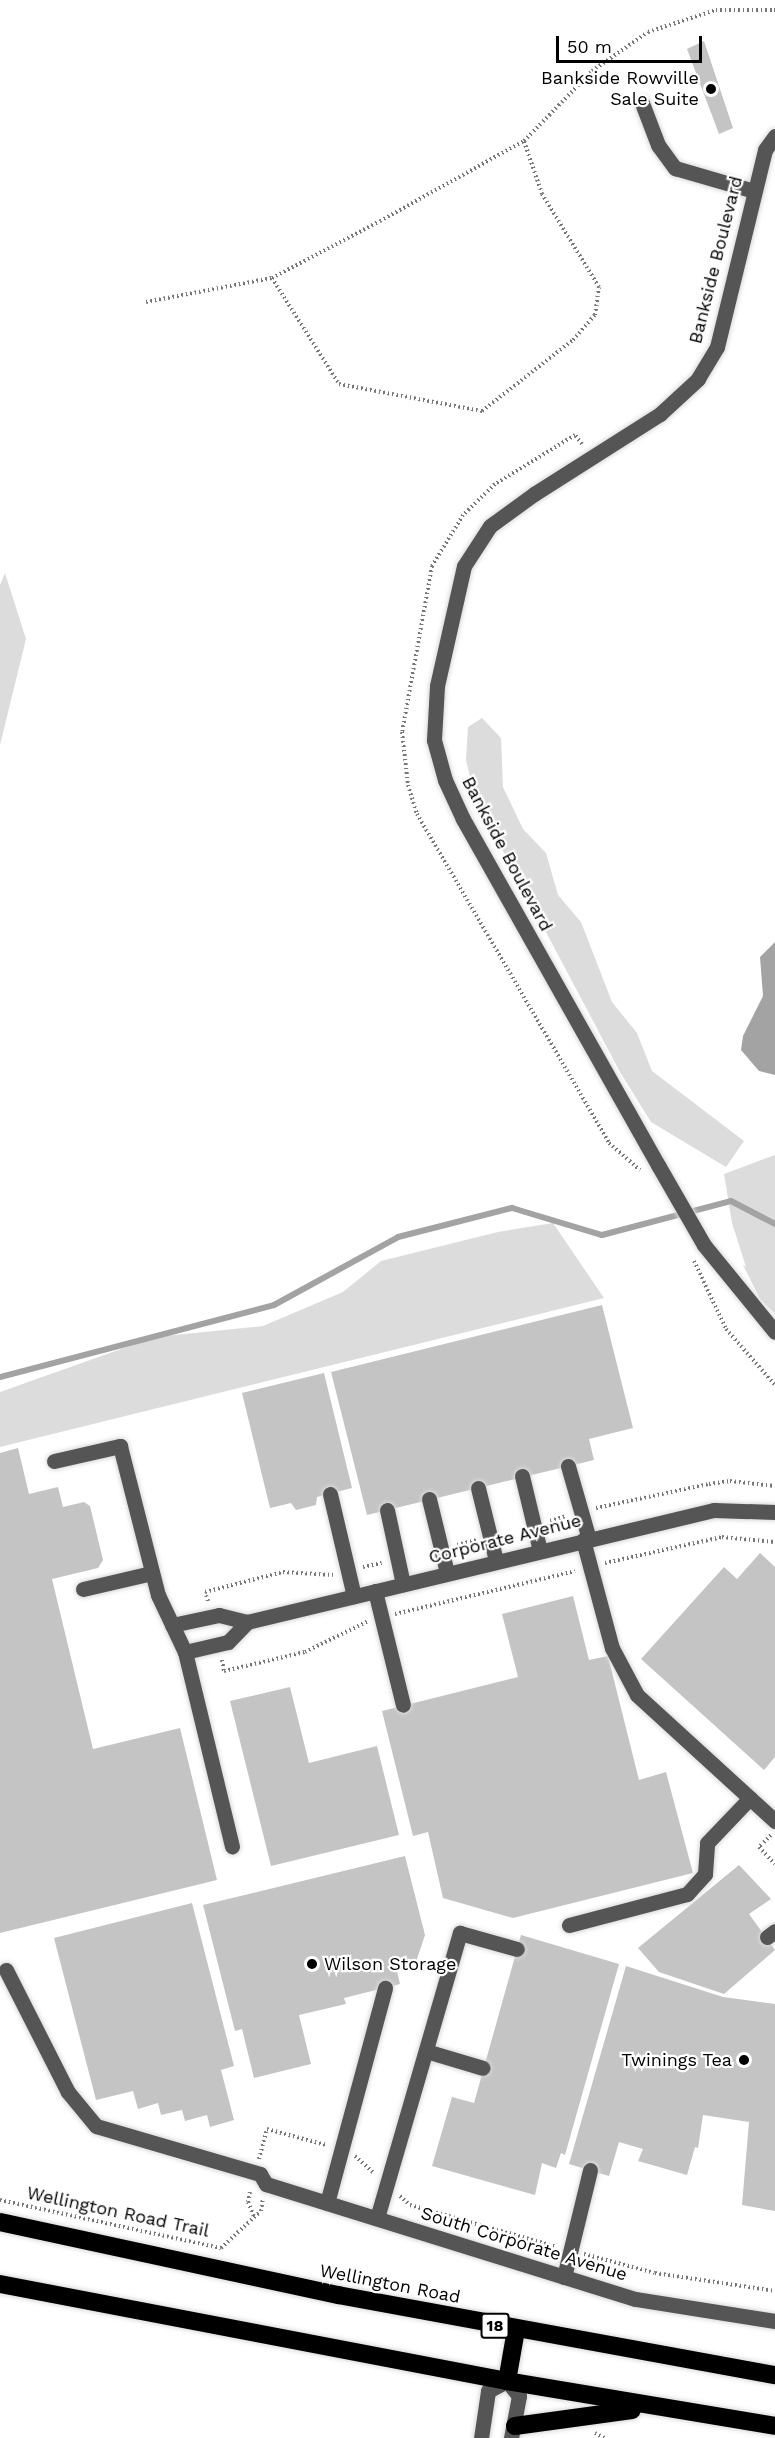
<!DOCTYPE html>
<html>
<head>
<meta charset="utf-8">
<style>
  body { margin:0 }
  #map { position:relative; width:775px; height:2438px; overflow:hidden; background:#fff; font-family:"Work Sans",sans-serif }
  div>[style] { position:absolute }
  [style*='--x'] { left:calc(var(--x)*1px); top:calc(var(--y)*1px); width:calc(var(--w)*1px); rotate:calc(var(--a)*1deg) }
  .green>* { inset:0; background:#dcdcdc }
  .water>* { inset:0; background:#a3a3a3 }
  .stream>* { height:6px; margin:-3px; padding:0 3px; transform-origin:3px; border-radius:3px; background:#a3a3a3 }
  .building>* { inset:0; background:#c4c4c4 }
  .path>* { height:4px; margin-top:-2px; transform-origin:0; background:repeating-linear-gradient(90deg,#777 0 1.5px,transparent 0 4.5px) }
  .roads { filter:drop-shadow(0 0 2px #dbdbdb) drop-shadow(0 0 2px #dbdbdb) }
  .minor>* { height:15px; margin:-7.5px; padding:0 7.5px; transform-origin:7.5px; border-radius:7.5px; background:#555 }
  .highway>* { height:18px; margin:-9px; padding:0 9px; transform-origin:9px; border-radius:9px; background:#000 }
  .dots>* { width:16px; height:16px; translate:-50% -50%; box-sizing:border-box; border:3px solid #fff; border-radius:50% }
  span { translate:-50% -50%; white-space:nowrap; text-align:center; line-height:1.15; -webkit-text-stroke:4.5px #fff; paint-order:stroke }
  .shield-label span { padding:2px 4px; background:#fff; border:2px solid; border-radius:4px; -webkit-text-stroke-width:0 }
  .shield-label { font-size:16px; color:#000; font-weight:700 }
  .poi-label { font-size:18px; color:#000 }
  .right { translate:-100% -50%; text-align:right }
  .left { translate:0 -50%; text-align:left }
  .street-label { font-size:18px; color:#000 }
  .scale { position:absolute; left:556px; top:36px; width:146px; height:27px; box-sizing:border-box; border:3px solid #000; border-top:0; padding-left:8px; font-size:18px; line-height:21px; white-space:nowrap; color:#000; -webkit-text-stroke:4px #fff; paint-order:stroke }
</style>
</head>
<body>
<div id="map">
  <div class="green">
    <div style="clip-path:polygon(5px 573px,26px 639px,0 745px,0 585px)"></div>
    <div style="clip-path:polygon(482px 718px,501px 738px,503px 787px,523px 829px,546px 853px,558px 895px,581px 922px,612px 1002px,637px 1033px,652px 1071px,744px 1141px,726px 1167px,651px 1122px,620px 1072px,475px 798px,466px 760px,468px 727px)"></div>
    <div style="clip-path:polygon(775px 1155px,775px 1314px,760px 1299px,743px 1265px,746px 1267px,732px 1223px,724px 1174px)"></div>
    <div style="clip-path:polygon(553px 1223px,604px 1298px,0 1447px,0 1392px,155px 1337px,263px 1326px,343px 1292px,381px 1261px,498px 1232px)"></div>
  </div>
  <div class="water">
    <div style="clip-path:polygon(775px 942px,775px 1075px,759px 1071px,741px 1050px,743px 1036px,763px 996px,760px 957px)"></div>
  </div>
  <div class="stream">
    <div style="--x:0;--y:1377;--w:283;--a:-14.7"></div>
    <div style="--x:274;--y:1305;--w:141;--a:-28.7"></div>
    <div style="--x:398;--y:1237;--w:118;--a:-14.3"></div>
    <div style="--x:512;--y:1208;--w:94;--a:16.7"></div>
    <div style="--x:602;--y:1235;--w:133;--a:-14.8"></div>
    <div style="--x:731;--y:1201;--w:50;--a:27.6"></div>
  </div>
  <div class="building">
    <div style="clip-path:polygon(704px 41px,733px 128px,719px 134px,687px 49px)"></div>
    <div style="clip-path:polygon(602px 1305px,633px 1428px,589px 1439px,594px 1460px,367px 1515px,331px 1372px)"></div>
    <div style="clip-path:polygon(324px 1373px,352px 1488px,317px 1497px,316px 1505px,296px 1510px,291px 1503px,270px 1508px,242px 1393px)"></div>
    <div style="clip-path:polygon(18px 1448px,29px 1494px,58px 1487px,63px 1507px,84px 1502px,90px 1506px,103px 1560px,98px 1568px,52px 1579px,93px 1749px,180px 1728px,217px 1880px,0 1933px,0 1453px)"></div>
    <div style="clip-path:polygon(760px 1553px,775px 1567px,775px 1757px,764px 1770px,641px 1659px,724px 1567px,737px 1579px)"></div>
    <div style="clip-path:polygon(573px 1596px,589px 1660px,608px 1656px,639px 1780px,666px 1772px,693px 1873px,513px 1918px,443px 1898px,428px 1832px,413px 1836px,382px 1711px,518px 1677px,502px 1614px)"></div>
    <div style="clip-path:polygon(290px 1687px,309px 1763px,377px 1746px,399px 1835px,271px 1866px,230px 1701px)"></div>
    <div style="clip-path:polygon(405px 1856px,425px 1935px,416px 1962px,396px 1967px,400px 1984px,344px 1998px,346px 2004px,299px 2015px,311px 2064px,254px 2078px,242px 2029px,235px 2031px,203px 1905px)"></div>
    <div style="clip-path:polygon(739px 1865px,771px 1899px,749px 1914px,775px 1950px,724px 1994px,659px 1972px,638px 1948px)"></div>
    <div style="clip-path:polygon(192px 1903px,234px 2066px,221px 2070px,234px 2120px,210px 2127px,207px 2115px,185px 2121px,182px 2110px,161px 2115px,158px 2103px,138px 2109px,133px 2091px,96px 2100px,54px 1938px)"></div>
    <div style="clip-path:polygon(521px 1935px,619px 1964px,565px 2155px,561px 2153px,556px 2168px,542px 2163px,535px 2195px,432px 2166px,452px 2097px,474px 2103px)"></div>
    <div style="clip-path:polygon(626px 1966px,723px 1997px,775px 2004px,775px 2211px,742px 2205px,749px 2122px,703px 2115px,698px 2148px,695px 2147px,687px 2175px,638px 2161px,643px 2149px,619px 2142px,609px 2176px,569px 2164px)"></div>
  </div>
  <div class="path">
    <div style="--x:272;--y:278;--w:125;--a:57.7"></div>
    <div style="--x:339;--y:384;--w:146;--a:10.7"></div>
    <div style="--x:482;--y:411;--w:115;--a:-38"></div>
    <div style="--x:573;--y:340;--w:33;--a:-49"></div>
    <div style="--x:595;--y:315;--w:28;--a:-82"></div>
    <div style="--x:599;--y:287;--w:109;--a:-121.5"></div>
    <div style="--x:542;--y:194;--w:56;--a:-108.8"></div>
    <div style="--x:146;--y:302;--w:128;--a:-10.8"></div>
    <div style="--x:272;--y:278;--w:122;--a:-27.8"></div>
    <div style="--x:380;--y:221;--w:165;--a:-29.1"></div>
    <div style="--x:524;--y:141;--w:98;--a:-45.8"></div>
    <div style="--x:592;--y:71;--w:68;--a:-34.9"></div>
    <div style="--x:648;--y:32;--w:71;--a:-17.9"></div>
    <div style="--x:716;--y:10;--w:59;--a:0"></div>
    <div style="--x:582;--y:444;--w:11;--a:-128"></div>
    <div style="--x:575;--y:435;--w:94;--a:148.5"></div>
    <div style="--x:495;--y:484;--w:45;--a:135.9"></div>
    <div style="--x:463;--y:515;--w:60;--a:121.3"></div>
    <div style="--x:432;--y:566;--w:169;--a:100.2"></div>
    <div style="--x:402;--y:732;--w:53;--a:83.5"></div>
    <div style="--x:408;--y:785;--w:30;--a:73"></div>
    <div style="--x:417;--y:814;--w:381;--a:59.7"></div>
    <div style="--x:609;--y:1143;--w:41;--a:41.1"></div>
    <div style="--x:694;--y:1261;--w:75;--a:64.8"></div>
    <div style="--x:726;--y:1329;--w:74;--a:48.8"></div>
    <div style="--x:596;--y:1508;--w:116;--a:-12"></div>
    <div style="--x:709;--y:1484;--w:21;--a:-8"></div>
    <div style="--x:730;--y:1481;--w:45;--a:6.3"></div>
    <div style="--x:550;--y:1521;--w:17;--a:-17"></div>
    <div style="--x:457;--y:1545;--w:20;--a:-15"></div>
    <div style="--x:605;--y:1563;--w:120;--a:-12.5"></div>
    <div style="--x:722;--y:1537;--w:53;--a:5.4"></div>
    <div style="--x:363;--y:1567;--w:19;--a:-12"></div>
    <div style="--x:208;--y:1601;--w:9;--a:-108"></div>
    <div style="--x:205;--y:1592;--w:81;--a:-14.4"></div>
    <div style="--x:283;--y:1572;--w:50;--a:3.4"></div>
    <div style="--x:395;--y:1614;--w:185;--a:-13.4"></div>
    <div style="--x:222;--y:1660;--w:11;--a:80"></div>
    <div style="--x:224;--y:1671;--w:83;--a:-13.2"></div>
    <div style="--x:305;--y:1652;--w:70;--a:-26.2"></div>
    <div style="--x:771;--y:1835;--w:17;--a:135"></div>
    <div style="--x:759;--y:1847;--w:23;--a:47"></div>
    <div style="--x:355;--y:2156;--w:25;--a:42"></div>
    <div style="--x:259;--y:2159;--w:31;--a:-75"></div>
    <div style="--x:267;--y:2129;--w:61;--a:15.2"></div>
    <div style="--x:250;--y:2192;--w:10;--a:101"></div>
    <div style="--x:248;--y:2202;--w:16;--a:68"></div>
    <div style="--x:400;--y:2196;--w:13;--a:42"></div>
    <div style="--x:410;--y:2205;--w:150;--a:15.9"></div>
    <div style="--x:0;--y:2200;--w:226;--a:12.3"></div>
    <div style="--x:221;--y:2248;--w:54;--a:-42.8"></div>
    <div style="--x:261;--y:2211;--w:12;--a:-81"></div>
    <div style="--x:584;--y:2254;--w:73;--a:15"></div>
    <div style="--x:655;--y:2273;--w:121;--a:8.5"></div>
    <div style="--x:595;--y:2433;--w:11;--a:27"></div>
  </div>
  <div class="roads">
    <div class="minor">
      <div style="--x:642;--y:103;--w:45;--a:69.1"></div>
      <div style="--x:658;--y:145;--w:29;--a:54"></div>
      <div style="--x:675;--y:168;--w:82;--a:16.2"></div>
      <div style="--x:775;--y:136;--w:17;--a:126"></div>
      <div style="--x:765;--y:150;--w:203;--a:103.7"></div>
      <div style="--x:717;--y:347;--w:37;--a:121"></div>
      <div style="--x:698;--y:379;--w:52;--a:137.4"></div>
      <div style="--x:660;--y:414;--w:149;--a:147.6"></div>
      <div style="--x:534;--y:494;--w:54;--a:144"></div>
      <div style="--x:490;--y:526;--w:48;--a:123"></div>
      <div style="--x:464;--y:566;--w:123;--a:102.7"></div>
      <div style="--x:437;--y:686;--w:54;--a:93.2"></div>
      <div style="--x:434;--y:740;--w:41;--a:74.6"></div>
      <div style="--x:445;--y:780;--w:43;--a:65.2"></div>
      <div style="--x:463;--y:819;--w:397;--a:60.6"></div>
      <div style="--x:658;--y:1165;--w:92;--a:60.1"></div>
      <div style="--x:704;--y:1245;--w:112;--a:50.8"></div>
      <div style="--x:54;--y:1461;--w:68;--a:-12.8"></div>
      <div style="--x:120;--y:1446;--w:154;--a:75.7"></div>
      <div style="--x:158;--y:1595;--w:63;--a:64.7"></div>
      <div style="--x:185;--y:1652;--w:200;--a:76.4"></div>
      <div style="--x:568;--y:1466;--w:76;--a:74"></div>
      <div style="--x:522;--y:1476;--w:77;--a:76.5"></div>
      <div style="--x:478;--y:1488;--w:75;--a:76.1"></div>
      <div style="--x:330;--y:1494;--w:105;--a:76.8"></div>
      <div style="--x:429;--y:1499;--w:76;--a:76.3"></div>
      <div style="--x:387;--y:1510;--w:76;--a:77.8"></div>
      <div style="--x:583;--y:1540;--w:112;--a:75"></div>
      <div style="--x:612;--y:1648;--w:53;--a:62"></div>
      <div style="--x:637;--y:1695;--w:187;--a:42.4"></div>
      <div style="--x:83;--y:1589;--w:71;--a:-13.1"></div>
      <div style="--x:375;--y:1591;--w:117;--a:76.2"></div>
      <div style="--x:172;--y:1625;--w:48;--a:-12"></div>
      <div style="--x:219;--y:1615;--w:29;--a:14"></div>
      <div style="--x:247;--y:1622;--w:480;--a:-13.5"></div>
      <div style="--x:714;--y:1510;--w:61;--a:1.9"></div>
      <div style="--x:185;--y:1652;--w:44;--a:-13.1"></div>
      <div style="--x:228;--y:1642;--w:28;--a:-46"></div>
      <div style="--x:569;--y:1925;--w:122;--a:-14.7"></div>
      <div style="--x:687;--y:1894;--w:27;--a:-48"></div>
      <div style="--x:705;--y:1874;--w:31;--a:-86"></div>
      <div style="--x:707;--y:1843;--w:62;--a:-46.3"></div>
      <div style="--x:767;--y:1937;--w:10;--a:-37"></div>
      <div style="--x:6;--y:1970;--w:137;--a:63.1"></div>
      <div style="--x:68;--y:2092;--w:44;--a:50.5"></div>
      <div style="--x:96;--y:2126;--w:171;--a:16.3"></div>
      <div style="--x:260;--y:2174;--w:12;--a:59"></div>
      <div style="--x:266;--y:2184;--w:387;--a:17.3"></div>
      <div style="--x:636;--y:2299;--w:141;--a:9"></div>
      <div style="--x:426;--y:2051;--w:59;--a:16.6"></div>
      <div style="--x:327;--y:2203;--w:223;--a:-74.9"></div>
      <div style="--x:377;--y:2218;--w:297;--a:-73.8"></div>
      <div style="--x:460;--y:1933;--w:59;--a:15.7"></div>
      <div style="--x:564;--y:2277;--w:110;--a:-76.3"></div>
      <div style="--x:481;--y:2438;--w:48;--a:-81.5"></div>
      <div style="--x:488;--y:2391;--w:21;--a:-28"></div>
      <div style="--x:507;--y:2381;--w:19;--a:51"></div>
      <div style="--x:519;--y:2396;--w:43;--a:100.8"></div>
    </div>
    <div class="highway">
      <div style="--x:0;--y:2222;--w:346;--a:12.2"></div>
      <div style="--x:338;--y:2295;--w:444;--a:10.4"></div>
      <div style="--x:0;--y:2284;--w:516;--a:10.83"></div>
      <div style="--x:507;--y:2381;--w:272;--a:9.5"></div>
      <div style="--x:507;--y:2381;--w:52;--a:-80"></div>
      <div style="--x:515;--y:2426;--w:118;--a:-7.8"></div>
    </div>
  </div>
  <div class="dots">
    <div style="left:711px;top:89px;background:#000"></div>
    <div style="left:312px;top:1964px;background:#000"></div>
    <div style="left:744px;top:2060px;background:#000"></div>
  </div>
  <div class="shield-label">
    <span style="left:495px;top:2326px">18</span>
  </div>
  <div class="poi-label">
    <span class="right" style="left:699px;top:89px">Bankside Rowville<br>Sale Suite</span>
    <span class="left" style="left:324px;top:1964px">Wilson Storage</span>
    <span class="right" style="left:732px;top:2060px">Twinings Tea</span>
  </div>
  <div class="street-label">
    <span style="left:716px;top:260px;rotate:-76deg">Bankside Boulevard</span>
    <span style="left:507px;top:854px;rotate:62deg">Bankside Boulevard</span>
    <span style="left:505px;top:1539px;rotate:-14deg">Corporate Avenue</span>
    <span style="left:118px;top:2212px;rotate:12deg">Wellington Road Trail</span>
    <span style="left:524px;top:2244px;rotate:17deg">South Corporate Avenue</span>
    <span style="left:390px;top:2284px;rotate:11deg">Wellington Road</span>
  </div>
  <div class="scale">50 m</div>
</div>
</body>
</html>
